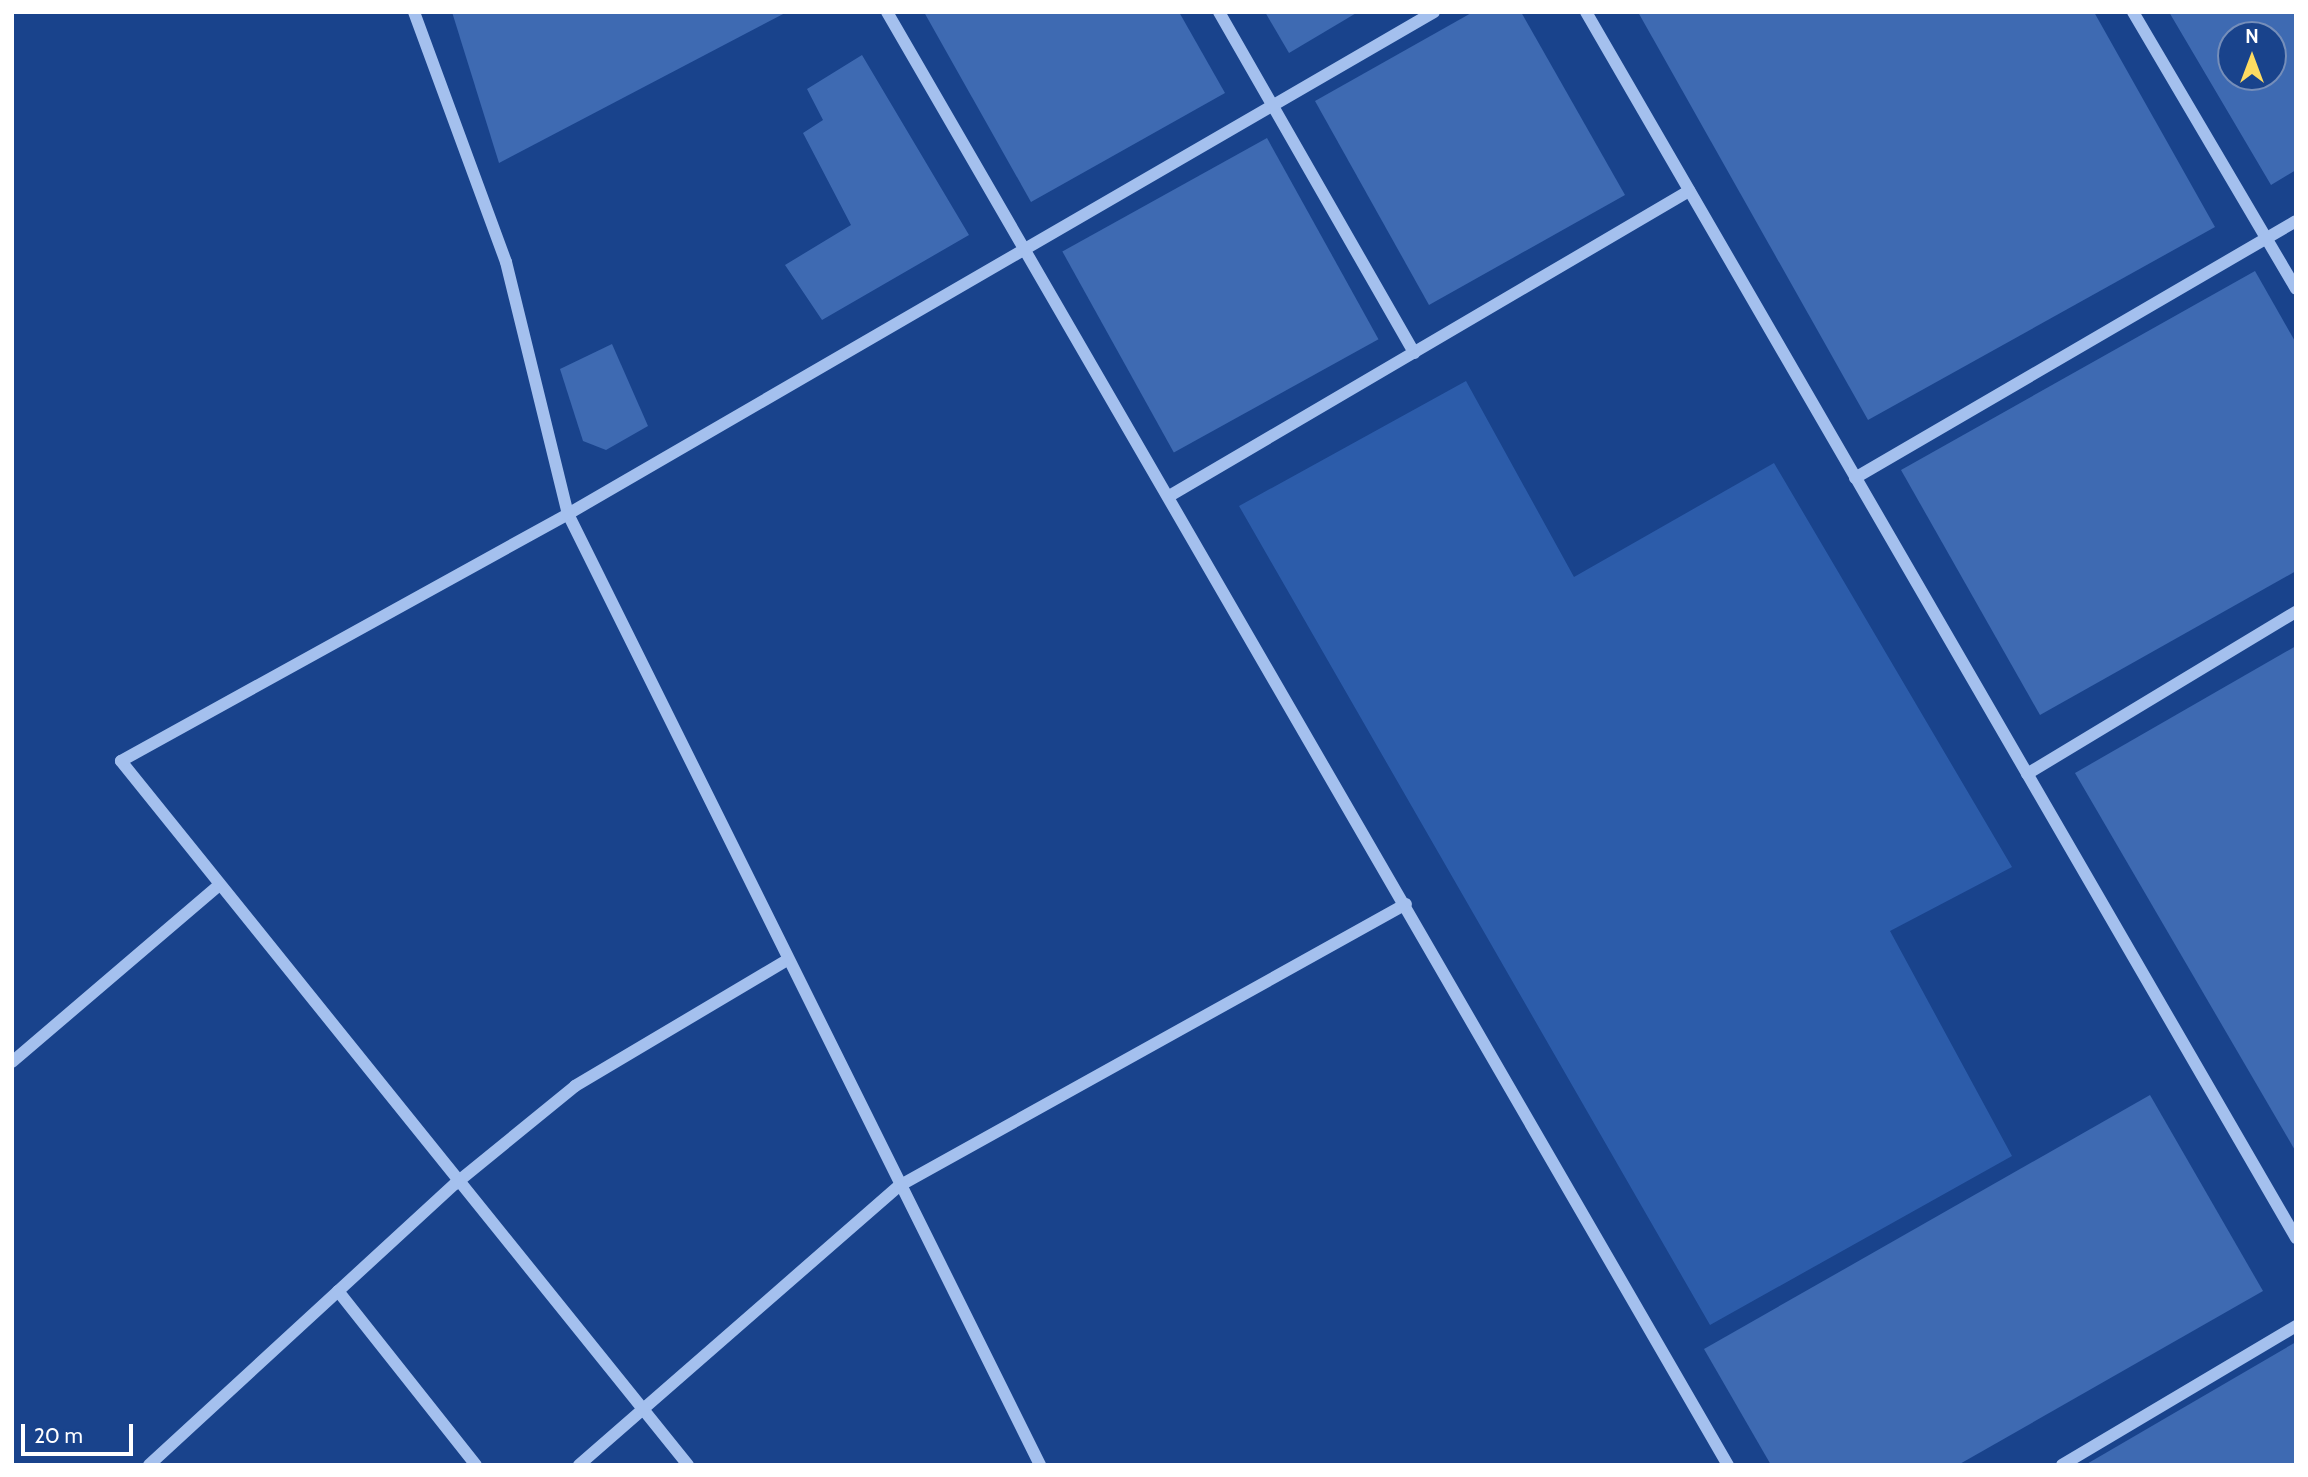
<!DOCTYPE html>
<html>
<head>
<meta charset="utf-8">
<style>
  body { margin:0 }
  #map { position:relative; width:2308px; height:1477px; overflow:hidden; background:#19438c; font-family:Cabin,sans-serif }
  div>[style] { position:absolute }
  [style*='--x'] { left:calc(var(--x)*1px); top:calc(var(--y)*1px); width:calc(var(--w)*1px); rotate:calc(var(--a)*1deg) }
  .green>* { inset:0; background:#2c5caa }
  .building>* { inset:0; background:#3e6ab2; transform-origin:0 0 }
  .minor>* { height:12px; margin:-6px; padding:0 6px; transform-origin:6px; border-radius:6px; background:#a4c0ee }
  span { translate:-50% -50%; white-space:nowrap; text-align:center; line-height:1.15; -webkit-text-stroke:5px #19438c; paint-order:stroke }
  .frame { position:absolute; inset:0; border:14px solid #fff; pointer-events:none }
  .north { position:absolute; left:2217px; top:21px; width:70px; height:70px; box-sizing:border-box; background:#19438c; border:2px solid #758eba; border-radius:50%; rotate:0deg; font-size:19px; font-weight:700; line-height:28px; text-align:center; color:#fff }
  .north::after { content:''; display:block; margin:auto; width:24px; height:32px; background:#ffdc61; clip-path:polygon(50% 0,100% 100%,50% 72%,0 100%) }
  .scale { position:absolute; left:21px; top:1424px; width:112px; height:32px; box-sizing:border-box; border:4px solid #fff; border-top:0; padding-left:9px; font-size:21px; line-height:24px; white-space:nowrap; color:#fff; -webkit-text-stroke:5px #19438c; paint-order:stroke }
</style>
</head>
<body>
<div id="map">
  <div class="green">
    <div style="clip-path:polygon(1466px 381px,1574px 577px,1774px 463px,2012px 867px,1890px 931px,2012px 1156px,1710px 1325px,1239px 506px)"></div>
  </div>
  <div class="building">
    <div style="clip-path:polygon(452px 12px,787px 12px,499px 163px)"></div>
    <div style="clip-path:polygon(924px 12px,1179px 12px,1225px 93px,1031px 202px)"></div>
    <div style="clip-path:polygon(1265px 12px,1358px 12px,1289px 53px)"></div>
    <div style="clip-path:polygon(1473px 12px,1521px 12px,1625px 195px,1429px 305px,1315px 101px)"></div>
    <div style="clip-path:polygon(1638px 12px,2094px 12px,2215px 227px,1868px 420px)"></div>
    <div style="clip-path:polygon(evenodd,2169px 12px,2296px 12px,2296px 170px,2271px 185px,2169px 12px,2231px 35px,2273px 35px,2273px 77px,2231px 77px,2231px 35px)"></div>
    <div style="clip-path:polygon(862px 55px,969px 235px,822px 320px,785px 265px,851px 225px,803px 133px,823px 120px,807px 89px)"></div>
    <div style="left:1267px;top:138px;width:230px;height:234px;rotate:61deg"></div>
    <div style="clip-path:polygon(2255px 271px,2296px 343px,2296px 571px,2040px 715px,1901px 470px)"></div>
    <div style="clip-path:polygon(612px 344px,648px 426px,606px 450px,583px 441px,560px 369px)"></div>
    <div style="clip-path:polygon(2296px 646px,2296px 1152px,2075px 773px)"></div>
    <div style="clip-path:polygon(2150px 1095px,2263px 1291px,1958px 1465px,1771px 1465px,1704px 1349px)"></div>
    <div style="clip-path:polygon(2296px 1342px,2296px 1465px,2085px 1465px)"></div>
  </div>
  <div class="minor">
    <div style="--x:414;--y:12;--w:266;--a:69.8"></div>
    <div style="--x:506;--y:262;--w:260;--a:76.2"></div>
    <div style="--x:568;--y:514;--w:1062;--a:63.6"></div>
    <div style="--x:887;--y:12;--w:1679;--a:59.94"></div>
    <div style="--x:1219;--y:12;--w:393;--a:60.2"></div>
    <div style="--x:1586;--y:12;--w:1417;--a:59.92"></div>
    <div style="--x:2133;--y:12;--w:321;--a:59.5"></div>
    <div style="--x:1855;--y:478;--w:510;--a:-30.23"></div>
    <div style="--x:1171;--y:495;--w:601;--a:-30.41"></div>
    <div style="--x:2027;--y:774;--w:314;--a:-31.1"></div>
    <div style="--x:12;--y:1062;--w:272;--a:-40.5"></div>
    <div style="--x:338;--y:1291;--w:222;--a:51.6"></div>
    <div style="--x:149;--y:1465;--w:415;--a:-42.6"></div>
    <div style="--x:455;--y:1184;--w:155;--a:-39.2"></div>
    <div style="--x:575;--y:1086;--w:247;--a:-30.7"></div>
    <div style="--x:579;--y:1465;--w:425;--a:-41.1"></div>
    <div style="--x:899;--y:1186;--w:580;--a:-29.08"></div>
    <div style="--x:688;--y:1465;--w:904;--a:-128.85"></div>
    <div style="--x:121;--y:761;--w:511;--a:-28.92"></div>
    <div style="--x:568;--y:514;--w:1001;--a:-30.1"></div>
    <div style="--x:2062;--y:1465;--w:272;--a:-30.7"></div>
  </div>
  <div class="frame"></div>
  <div class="north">N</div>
  <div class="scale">20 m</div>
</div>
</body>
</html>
